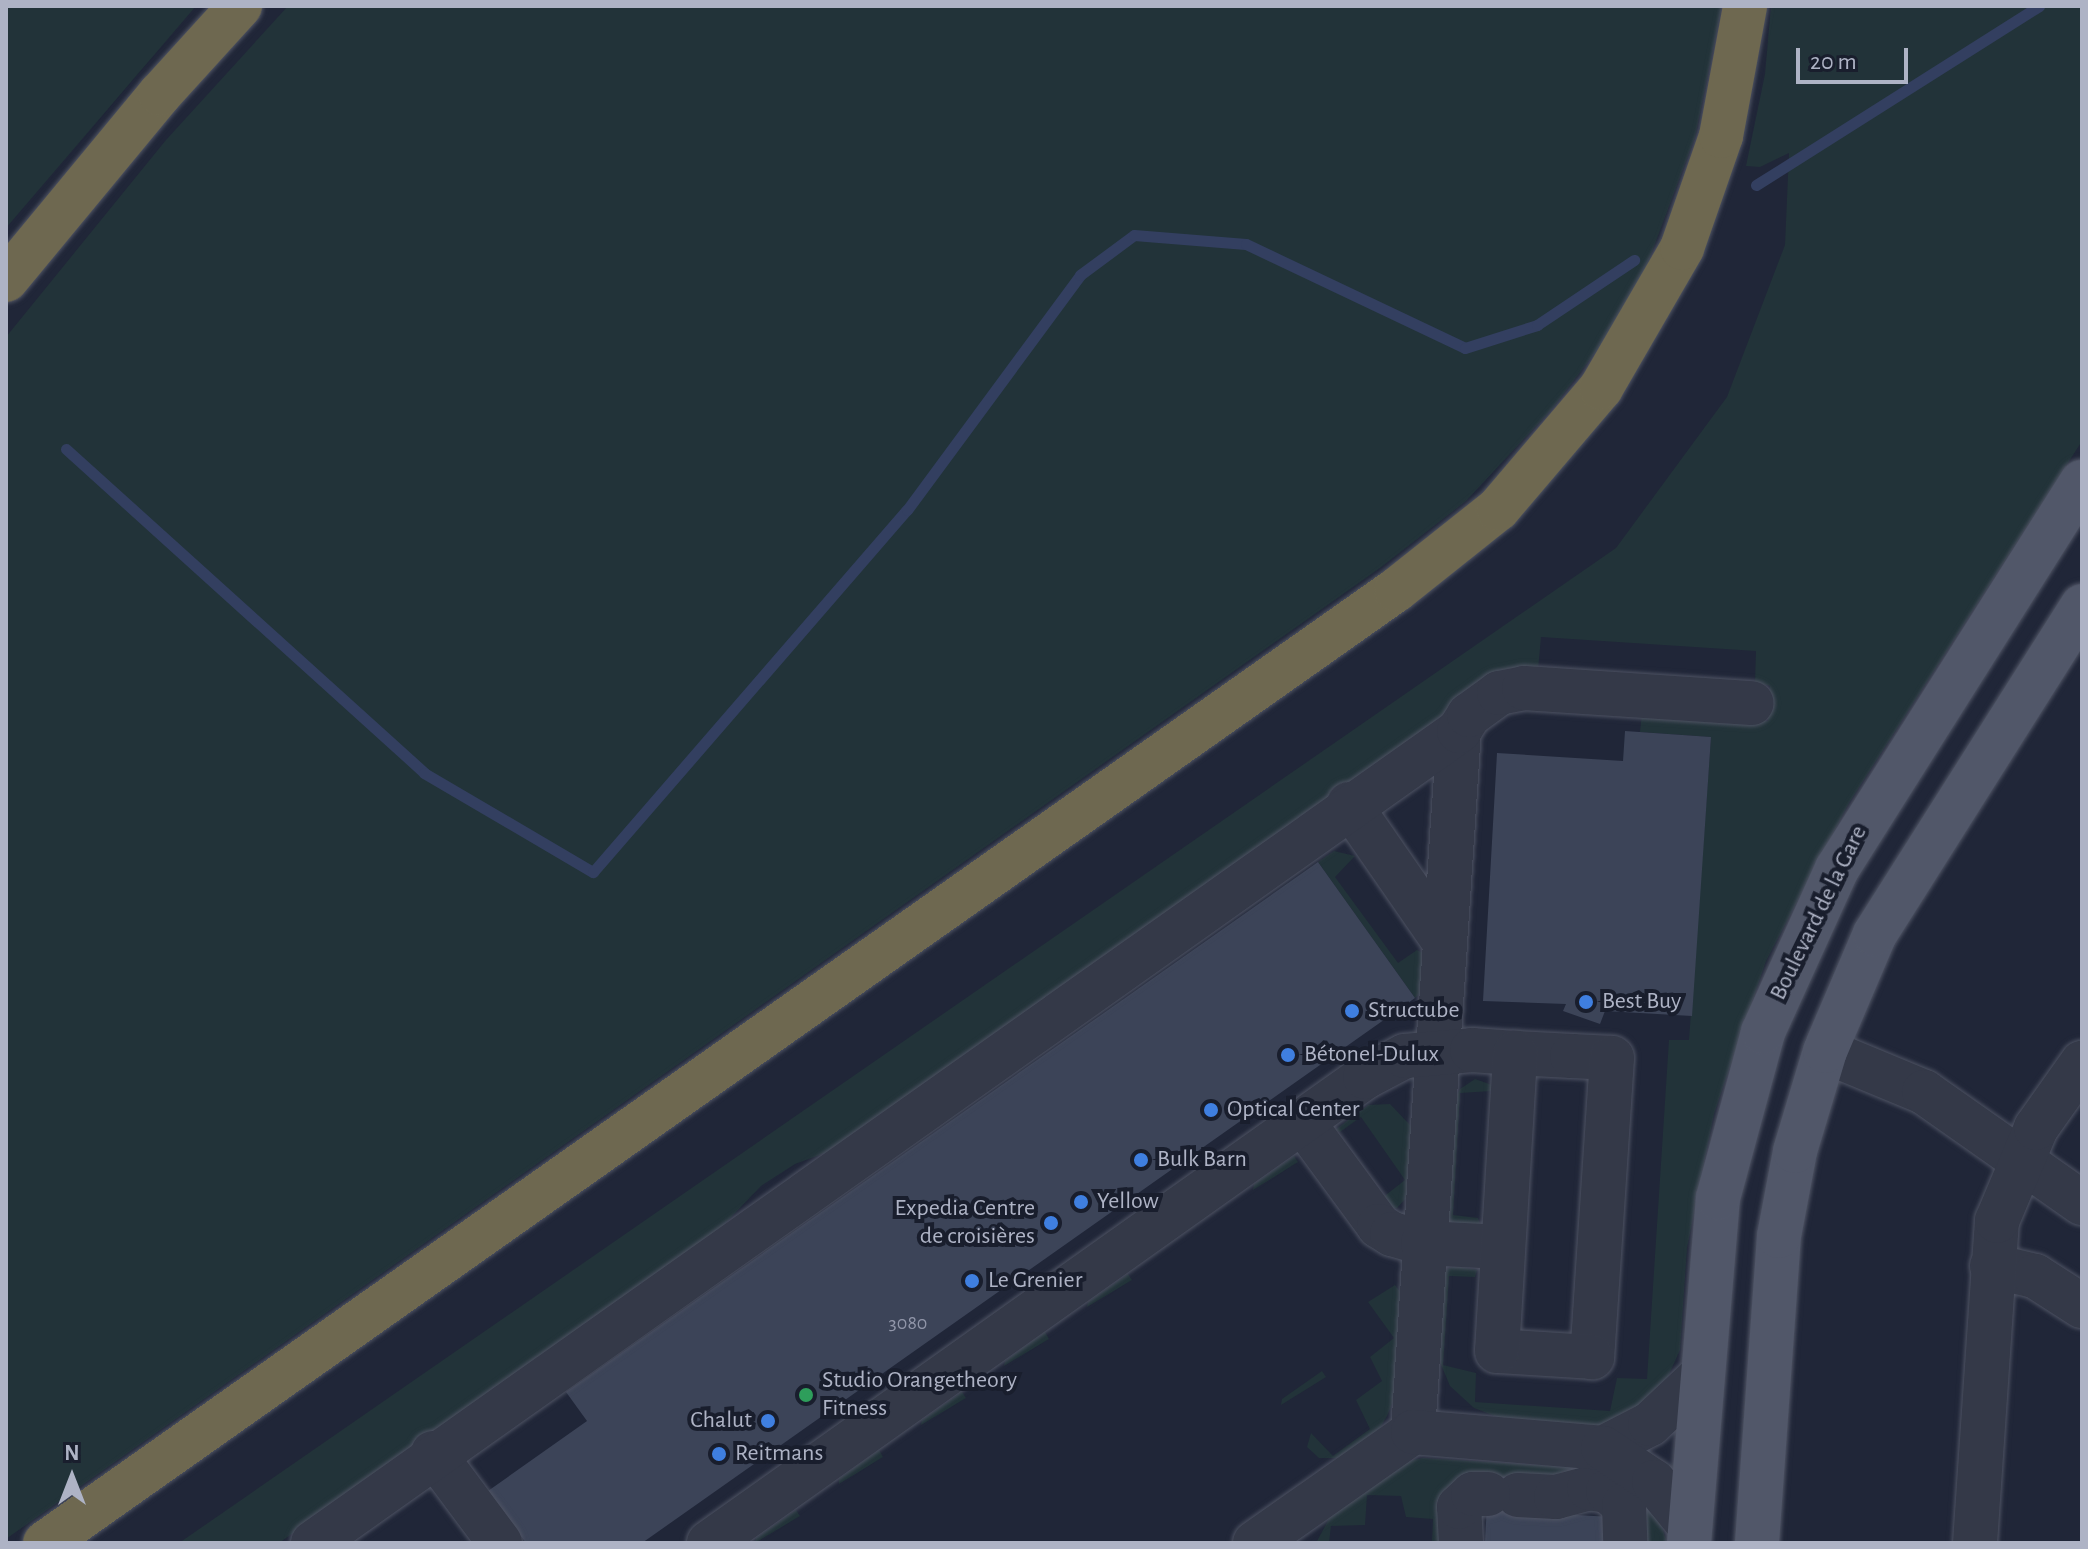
<!DOCTYPE html>
<html>
<head>
<meta charset="utf-8">
<style>
  body { margin:0 }
  #map { position:relative; width:2088px; height:1549px; overflow:hidden; background:#202638; font-family:"Alegreya Sans",sans-serif }
  div>[style] { position:absolute }
  [style*='--x'] { left:calc(var(--x)*1px); top:calc(var(--y)*1px); width:calc(var(--w)*1px); rotate:calc(var(--a)*1deg) }
  .green>* { inset:0; background:#223339 }
  .stream>* { height:11px; margin:-5.5px; padding:0 5.5px; transform-origin:5.5px; border-radius:5.5px; background:#333f60 }
  .building>* { inset:0; background:#3c4458 }
  .roads { filter:drop-shadow(0 0 2px #4e5363) drop-shadow(0 0 2px #4e5363) }
  .minor>* { height:44px; margin:-22px; padding:0 22px; transform-origin:22px; border-radius:22px; background:#343948 }
  .major>* { height:44px; margin:-22px; padding:0 22px; transform-origin:22px; border-radius:22px; background:#515769 }
  .highway>* { height:44px; margin:-22px; padding:0 22px; transform-origin:22px; border-radius:22px; background:#6e6850 }
  .dots>* { width:22px; height:22px; translate:-50% -50%; box-sizing:border-box; border:4px solid #191e2d; border-radius:50% }
  span { translate:-50% -50%; white-space:nowrap; text-align:center; line-height:1.15; -webkit-text-stroke:8px #191e2d; paint-order:stroke }
  .number-label { font-size:20px; color:#9297aa }
  .number-label span { -webkit-text-stroke-width:0 }
  .street-label { font-size:24px; color:#aeb3c5 }
  .poi-label { font-size:24px; color:#aeb3c5 }
  .left { translate:0 -50%; text-align:left }
  .right { translate:-100% -50%; text-align:right }
  .frame { position:absolute; inset:0; border:8px solid #aeb3c5; pointer-events:none }
  .north { position:absolute; left:32px; top:1437px; width:80px; height:80px; -webkit-text-stroke:6px #191e2d; paint-order:stroke; rotate:0deg; font-size:22px; font-weight:700; line-height:32px; text-align:center; color:#aeb3c5 }
  .north::after { content:''; display:block; margin:auto; width:28px; height:36px; background:#aeb3c5; clip-path:polygon(50% 0,100% 100%,50% 72%,0 100%) }
  .scale { position:absolute; left:1796px; top:48px; width:112px; height:36px; box-sizing:border-box; border:4px solid #aeb3c5; border-top:0; padding-left:10px; font-size:24px; line-height:28px; white-space:nowrap; color:#aeb3c5; -webkit-text-stroke:6px #191e2d; paint-order:stroke }
</style>
</head>
<body>
<div id="map">
  <div class="green">
    <div style="clip-path:polygon(6px 6px,196px 6px,6px 228px)"></div>
    <div style="clip-path:polygon(288px 6px,1722px 6px,1695px 137px,1644px 273px,1607px 337px,1552px 409px,1466px 501px,1380px 568px,6px 1539px,6px 337px,166px 140px)"></div>
    <div style="clip-path:polygon(1771px 6px,2082px 6px,2082px 441px,1849px 803px,1766px 961px,1714px 1114px,1687px 1248px,1680px 1350px,1661px 1392px,1616px 1422px,1595px 1426px,1500px 1418px,1474px 1408px,1450px 1386px,1437px 1355px,1443px 1272px,1453px 1266px,1477px 1270px,1475px 1277px,1449px 1276px,1443px 1365px,1476px 1373px,1475px 1402px,1610px 1411px,1617px 1378px,1647px 1379px,1669px 1040px,1689px 1040px,1711px 737px,1640px 732px,1642px 712px,1768px 721px,1770px 686px,1755px 682px,1756px 651px,1541px 637px,1538px 670px,833px 1150px,795px 1164px,761px 1186px,711px 1238px,279px 1543px,179px 1543px,1616px 548px,1727px 397px,1785px 245px,1789px 153px,1760px 167px,1746px 166px,1765px 74px)"></div>
    <div style="clip-path:polygon(1334px 851px,1355px 856px,1335px 877px,1398px 963px,1417px 950px,1425px 954px,1423px 991px,1415px 998px,1318px 862px)"></div>
    <div style="clip-path:polygon(1475px 1079px,1492px 1085px,1492px 1091px,1460px 1093px,1453px 1215px,1478px 1218px,1480px 1225px,1450px 1223px,1443px 1213px,1451px 1105px,1460px 1089px)"></div>
    <div style="clip-path:polygon(1390px 1104px,1412px 1127px,1408px 1196px,1397px 1208px,1389px 1208px,1382px 1198px,1405px 1180px,1361px 1117px,1340px 1132px,1335px 1130px,1368px 1105px)"></div>
    <div style="clip-path:polygon(1294px 1156px,1298px 1162px,1253px 1190px,1254px 1184px)"></div>
    <div style="clip-path:polygon(1128px 1274px,1132px 1280px,1087px 1307px,1088px 1302px)"></div>
    <div style="clip-path:polygon(1395px 1285px,1402px 1294px,1393px 1402px,1387px 1416px,1379px 1430px,1341px 1458px,1319px 1458px,1307px 1447px,1311px 1433px,1333px 1456px,1370px 1429px,1356px 1400px,1382px 1381px,1370px 1357px,1394px 1338px,1368px 1302px)"></div>
    <div style="clip-path:polygon(1045px 1332px,1049px 1339px,1004px 1366px,1005px 1361px)"></div>
    <div style="clip-path:polygon(1322px 1371px,1326px 1377px,1281px 1405px,1282px 1399px)"></div>
    <div style="clip-path:polygon(962px 1392px,966px 1398px,921px 1425px,922px 1420px)"></div>
    <div style="clip-path:polygon(879px 1450px,883px 1457px,839px 1484px,839px 1479px)"></div>
    <div style="clip-path:polygon(1423px 1458px,1587px 1468px,1624px 1482px,1659px 1518px,1667px 1543px,1637px 1543px,1639px 1514px,1519px 1485px,1447px 1543px,1432px 1543px,1433px 1519px,1406px 1517px,1401px 1496px,1367px 1495px,1365px 1525px,1331px 1526px,1329px 1543px,1316px 1543px,1331px 1515px,1409px 1461px)"></div>
    <div style="clip-path:polygon(796px 1510px,800px 1516px,755px 1543px,756px 1538px)"></div>
  </div>
  <div class="stream">
    <div style="--x:1756;--y:185;--w:335;--a:-32.3"></div>
    <div style="--x:66;--y:449;--w:483;--a:42.1"></div>
    <div style="--x:424;--y:773;--w:196;--a:30.4"></div>
    <div style="--x:593;--y:872;--w:479;--a:-49.1"></div>
    <div style="--x:907;--y:510;--w:292;--a:-53.6"></div>
    <div style="--x:1080;--y:275;--w:67;--a:-36.5"></div>
    <div style="--x:1134;--y:235;--w:112;--a:4.6"></div>
    <div style="--x:1246;--y:244;--w:242;--a:25.4"></div>
    <div style="--x:1465;--y:348;--w:76;--a:-17.7"></div>
    <div style="--x:1537;--y:325;--w:117;--a:-33.8"></div>
  </div>
  <div class="building">
    <div style="clip-path:polygon(1625px 731px,1711px 737px,1692px 1016px,1605px 1011px,1600px 1024px,1563px 1011px,1566px 1004px,1483px 1001px,1497px 753px,1623px 761px)"></div>
    <div style="clip-path:polygon(1318px 862px,1415px 998px,642px 1543px,526px 1543px,488px 1491px,587px 1421px,566px 1392px)"></div>
    <div style="clip-path:polygon(1488px 1483px,1517px 1512px,1613px 1517px,1611px 1543px,1485px 1543px)"></div>
  </div>
  <div class="roads">
    <div class="minor">
      <div style="--x:1349;--y:804;--w:167;--a:55.3"></div>
      <div style="--x:1825;--y:1051;--w:107;--a:22.5"></div>
      <div style="--x:1924;--y:1092;--w:193;--a:35.1"></div>
      <div style="--x:1302;--y:1121;--w:130;--a:53.7"></div>
      <div style="--x:1379;--y:1226;--w:15;--a:32"></div>
      <div style="--x:1392;--y:1234;--w:32;--a:16"></div>
      <div style="--x:1423;--y:1243;--w:80;--a:2.9"></div>
      <div style="--x:1992;--y:1266;--w:44;--a:13.1"></div>
      <div style="--x:2035;--y:1276;--w:56;--a:32.6"></div>
      <div style="--x:1413;--y:1432;--w:703;--a:-86.25"></div>
      <div style="--x:1603;--y:1448;--w:53;--a:-27.1"></div>
      <div style="--x:1650;--y:1424;--w:69;--a:-43.2"></div>
      <div style="--x:433;--y:1453;--w:112;--a:53.3"></div>
      <div style="--x:1518;--y:1495;--w:38;--a:3"></div>
      <div style="--x:1556;--y:1497;--w:34;--a:-15"></div>
      <div style="--x:1589;--y:1488;--w:19;--a:9"></div>
      <div style="--x:1608;--y:1491;--w:21;--a:41"></div>
      <div style="--x:1624;--y:1505;--w:38;--a:88"></div>
      <div style="--x:313;--y:1543;--w:1405;--a:-35.32"></div>
      <div style="--x:1459;--y:731;--w:19;--a:-58"></div>
      <div style="--x:1469;--y:715;--w:37;--a:-36"></div>
      <div style="--x:1499;--y:693;--w:25;--a:-11"></div>
      <div style="--x:1524;--y:688;--w:228;--a:3.8"></div>
      <div style="--x:709;--y:1543;--w:805;--a:-35.39"></div>
      <div style="--x:1365;--y:1077;--w:45;--a:-27.7"></div>
      <div style="--x:1405;--y:1056;--w:67;--a:-5.1"></div>
      <div style="--x:1472;--y:1050;--w:43;--a:4"></div>
      <div style="--x:1515;--y:1053;--w:57;--a:3"></div>
      <div style="--x:1572;--y:1056;--w:40;--a:2.9"></div>
      <div style="--x:1612;--y:1058;--w:300;--a:93.8"></div>
      <div style="--x:1592;--y:1357;--w:95;--a:-176.4"></div>
      <div style="--x:1497;--y:1351;--w:299;--a:-86.5"></div>
      <div style="--x:1255;--y:1543;--w:193;--a:-35.1"></div>
      <div style="--x:1413;--y:1432;--w:191;--a:4.8"></div>
      <div style="--x:1603;--y:1448;--w:61;--a:33.7"></div>
      <div style="--x:1654;--y:1482;--w:57;--a:50.7"></div>
      <div style="--x:1461;--y:1543;--w:36;--a:-93"></div>
      <div style="--x:1459;--y:1507;--w:19;--a:-43"></div>
      <div style="--x:1473;--y:1494;--w:15;--a:0"></div>
      <div style="--x:1975;--y:1543;--w:323;--a:-86.1"></div>
      <div style="--x:1997;--y:1221;--w:101;--a:-67.2"></div>
      <div style="--x:2036;--y:1128;--w:80;--a:-54.7"></div>
    </div>
    <div class="major">
      <div style="--x:1689;--y:1543;--w:346;--a:-85.2"></div>
      <div style="--x:1718;--y:1198;--w:172;--a:-74.8"></div>
      <div style="--x:1763;--y:1032;--w:179;--a:-65.6"></div>
      <div style="--x:1837;--y:869;--w:458;--a:-57.7"></div>
      <div style="--x:1757;--y:1543;--w:308;--a:-85.9"></div>
      <div style="--x:1779;--y:1236;--w:86;--a:-79.3"></div>
      <div style="--x:1795;--y:1151;--w:104;--a:-73.3"></div>
      <div style="--x:1825;--y:1051;--w:127;--a:-66.9"></div>
      <div style="--x:1875;--y:934;--w:388;--a:-57.7"></div>
    </div>
    <div class="highway">
      <div style="--x:6;--y:280;--w:241;--a:-50.4"></div>
      <div style="--x:160;--y:94;--w:119;--a:-47.7"></div>
      <div style="--x:45;--y:1543;--w:1653;--a:-35.2"></div>
      <div style="--x:1396;--y:590;--w:130;--a:-38.5"></div>
      <div style="--x:1498;--y:509;--w:159;--a:-49.6"></div>
      <div style="--x:1601;--y:388;--w:162;--a:-59.9"></div>
      <div style="--x:1682;--y:248;--w:119;--a:-70.8"></div>
      <div style="--x:1721;--y:136;--w:132;--a:-79.5"></div>
    </div>
  </div>
  <div class="dots">
    <div style="left:1586px;top:1002px;background:#3f7fe0"></div>
    <div style="left:1352px;top:1011px;background:#3f7fe0"></div>
    <div style="left:1288px;top:1055px;background:#3f7fe0"></div>
    <div style="left:1211px;top:1110px;background:#3f7fe0"></div>
    <div style="left:1141px;top:1160px;background:#3f7fe0"></div>
    <div style="left:1081px;top:1202px;background:#3f7fe0"></div>
    <div style="left:1051px;top:1223px;background:#3f7fe0"></div>
    <div style="left:972px;top:1281px;background:#3f7fe0"></div>
    <div style="left:806px;top:1395px;background:#2e9e5b"></div>
    <div style="left:768px;top:1421px;background:#3f7fe0"></div>
    <div style="left:719px;top:1454px;background:#3f7fe0"></div>
  </div>
  <div class="number-label">
    <span style="left:908px;top:1323px">3080</span>
  </div>
  <div class="street-label">
    <span style="left:1819px;top:913px;rotate:-64deg">Boulevard de la Gare</span>
  </div>
  <div class="poi-label">
    <span class="left" style="left:1602px;top:1002px">Best Buy</span>
    <span class="left" style="left:1368px;top:1011px">Structube</span>
    <span class="left" style="left:1304px;top:1055px">Bétonel-Dulux</span>
    <span class="left" style="left:1227px;top:1110px">Optical Center</span>
    <span class="left" style="left:1157px;top:1160px">Bulk Barn</span>
    <span class="left" style="left:1097px;top:1202px">Yellow</span>
    <span class="right" style="left:1035px;top:1223px">Expedia Centre<br>de croisières</span>
    <span class="left" style="left:988px;top:1281px">Le Grenier</span>
    <span class="left" style="left:822px;top:1395px">Studio Orangetheory<br>Fitness</span>
    <span class="right" style="left:752px;top:1421px">Chalut</span>
    <span class="left" style="left:735px;top:1454px">Reitmans</span>
  </div>
  <div class="frame"></div>
  <div class="north">N</div>
  <div class="scale">20 m</div>
</div>
</body>
</html>
